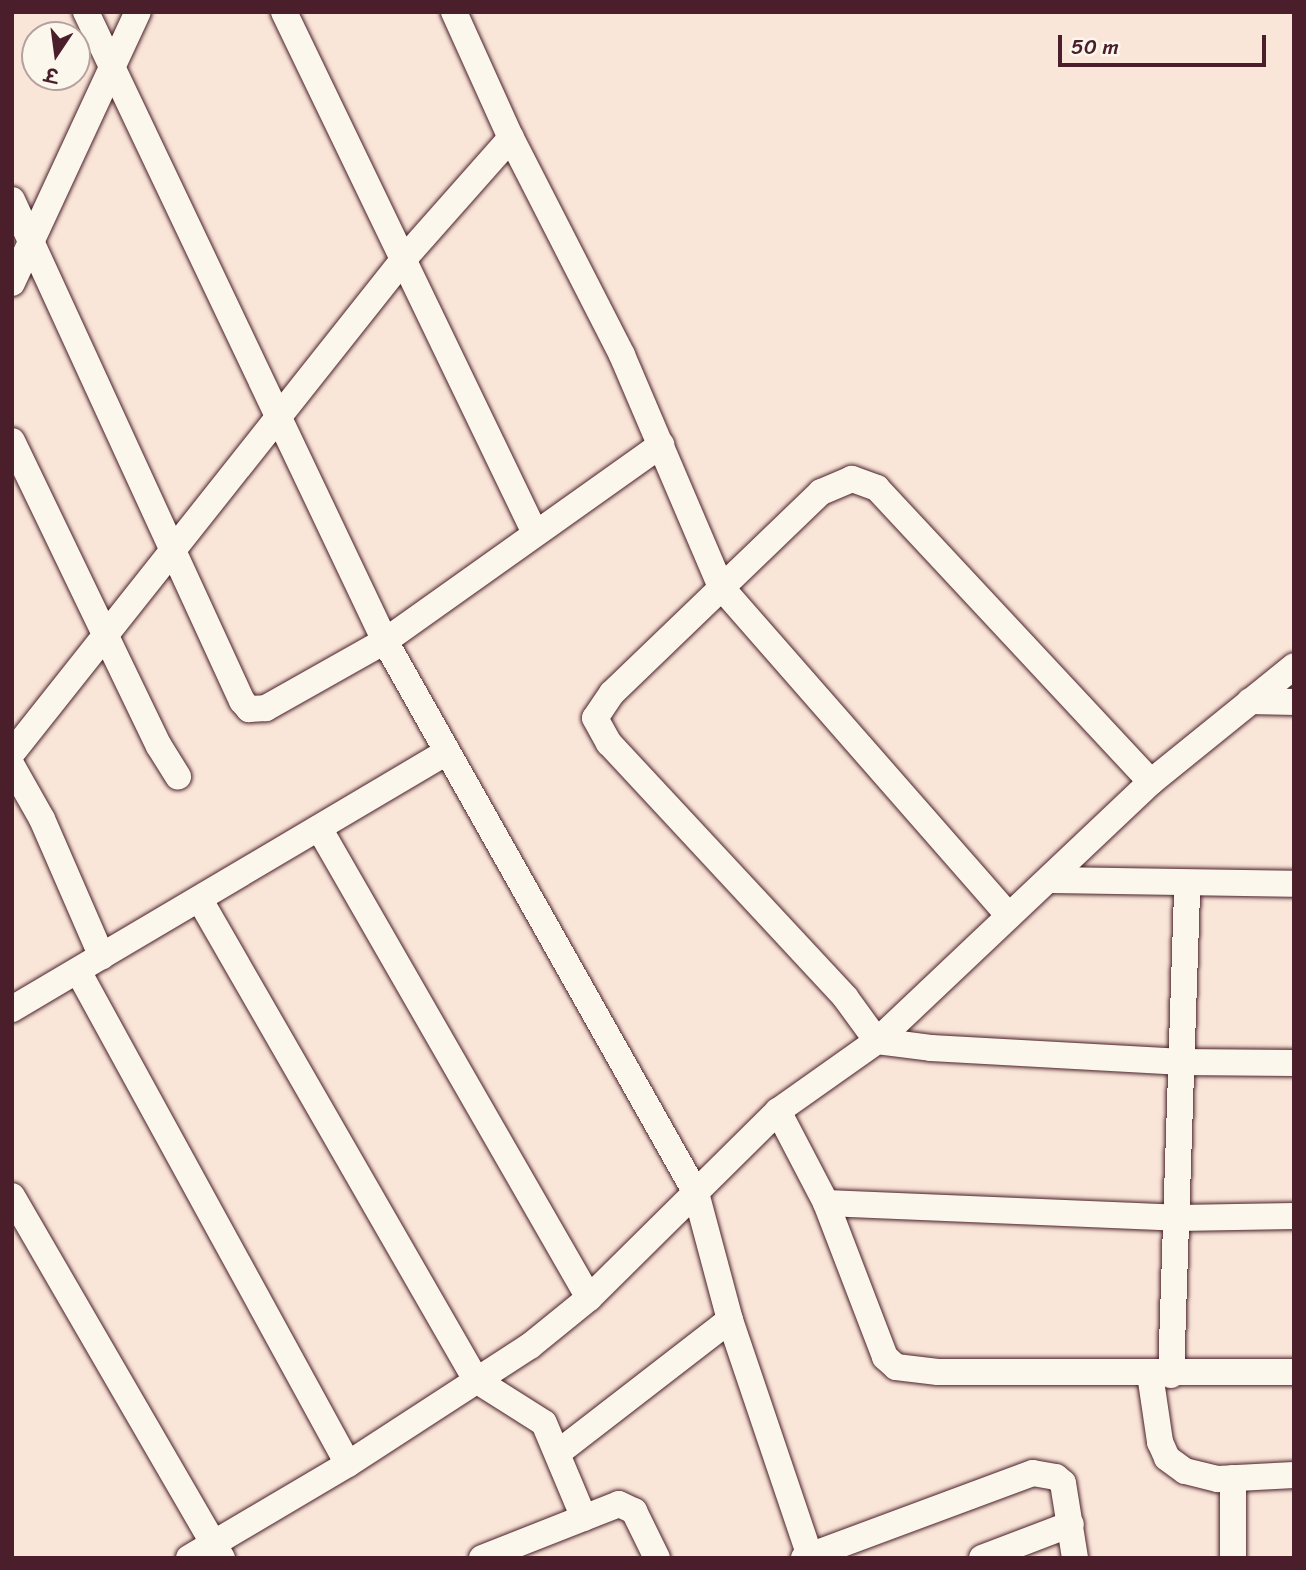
<!DOCTYPE html>
<html>
<head>
<meta charset="utf-8">
<style>
  body { margin:0 }
  #map { position:relative; width:1306px; height:1570px; overflow:hidden; background:#fae6d8; font-family:Sriracha,"Playpen Sans Deva",sans-serif }
  div>[style] { position:absolute }
  [style*='--x'] { left:calc(var(--x)*1px); top:calc(var(--y)*1px); width:calc(var(--w)*1px); rotate:calc(var(--a)*1deg) }
  .roads { filter:drop-shadow(0 0 2px #4a1f2b) drop-shadow(0 0 2px #4a1f2b) }
  .minor>* { height:26px; margin:-13px; padding:0 13px; transform-origin:13px; border-radius:13px; background:#fbf7ec }
  span { translate:-50% -50%; white-space:nowrap; text-align:center; line-height:1.15; -webkit-text-stroke:5px #fbf7ec; paint-order:stroke }
  .frame { position:absolute; inset:0; border:14px solid #4a1f2b; pointer-events:none }
  .north { position:absolute; left:21px; top:21px; width:70px; height:70px; box-sizing:border-box; background:#fbf7ec; border:2px solid #b4a19f; border-radius:50%; rotate:193deg; font-size:19px; font-weight:700; line-height:28px; text-align:center; color:#4a1f2b }
  .north::after { content:''; display:block; margin:auto; width:24px; height:32px; background:#4a1f2b; clip-path:polygon(50% 0,100% 100%,50% 72%,0 100%) }
  .scale { position:absolute; left:1058px; top:35px; width:208px; height:32px; box-sizing:border-box; border:4px solid #4a1f2b; border-top:0; padding-left:9px; font-size:21px; line-height:24px; white-space:nowrap; color:#4a1f2b; -webkit-text-stroke:5px #fbf7ec; paint-order:stroke }
</style>
</head>
<body>
<div id="map">
  <div class="roads">
    <div class="minor">
      <div style="--x:86;--y:12;--w:696;--a:64.58"></div>
      <div style="--x:385;--y:641;--w:634;--a:60.6"></div>
      <div style="--x:696;--y:1193;--w:131;--a:75"></div>
      <div style="--x:730;--y:1320;--w:249;--a:71.3"></div>
      <div style="--x:284;--y:12;--w:578;--a:64.28"></div>
      <div style="--x:454;--y:12;--w:138;--a:65.7"></div>
      <div style="--x:511;--y:138;--w:244;--a:62.9"></div>
      <div style="--x:622;--y:355;--w:252;--a:66.9"></div>
      <div style="--x:721;--y:587;--w:437;--a:48.8"></div>
      <div style="--x:12;--y:200;--w:551;--a:65.34"></div>
      <div style="--x:242;--y:701;--w:11;--a:49"></div>
      <div style="--x:249;--y:709;--w:17;--a:-3"></div>
      <div style="--x:266;--y:708;--w:137;--a:-29.4"></div>
      <div style="--x:385;--y:641;--w:339;--a:-35.4"></div>
      <div style="--x:12;--y:283;--w:299;--a:-65.1"></div>
      <div style="--x:12;--y:441;--w:339;--a:64.3"></div>
      <div style="--x:159;--y:746;--w:36;--a:58"></div>
      <div style="--x:1250;--y:701;--w:44;--a:1.3"></div>
      <div style="--x:12;--y:753;--w:629;--a:-51.58"></div>
      <div style="--x:403;--y:260;--w:163;--a:-48.5"></div>
      <div style="--x:12;--y:766;--w:61;--a:60.5"></div>
      <div style="--x:42;--y:819;--w:150;--a:66.5"></div>
      <div style="--x:1151;--y:782;--w:402;--a:-133"></div>
      <div style="--x:877;--y:488;--w:27;--a:-160"></div>
      <div style="--x:852;--y:479;--w:34;--a:157"></div>
      <div style="--x:821;--y:492;--w:290;--a:136.1"></div>
      <div style="--x:612;--y:693;--w:30;--a:124"></div>
      <div style="--x:595;--y:718;--w:29;--a:61"></div>
      <div style="--x:609;--y:743;--w:347;--a:47.1"></div>
      <div style="--x:845;--y:997;--w:54;--a:54"></div>
      <div style="--x:877;--y:1041;--w:54;--a:7.4"></div>
      <div style="--x:931;--y:1048;--w:248;--a:3.2"></div>
      <div style="--x:1179;--y:1062;--w:115;--a:0.5"></div>
      <div style="--x:319;--y:828;--w:542;--a:60.12"></div>
      <div style="--x:1049;--y:880;--w:245;--a:0.9"></div>
      <div style="--x:200;--y:900;--w:554;--a:60.1"></div>
      <div style="--x:476;--y:1380;--w:80;--a:32.3"></div>
      <div style="--x:544;--y:1423;--w:103;--a:67.2"></div>
      <div style="--x:78;--y:971;--w:562;--a:61.29"></div>
      <div style="--x:12;--y:1009;--w:503;--a:-30.59"></div>
      <div style="--x:778;--y:1111;--w:104;--a:62.4"></div>
      <div style="--x:826;--y:1203;--w:165;--a:69"></div>
      <div style="--x:885;--y:1357;--w:15;--a:42"></div>
      <div style="--x:896;--y:1367;--w:42;--a:6.8"></div>
      <div style="--x:938;--y:1372;--w:356;--a:0"></div>
      <div style="--x:12;--y:1196;--w:419;--a:59.9"></div>
      <div style="--x:826;--y:1203;--w:352;--a:2.4"></div>
      <div style="--x:1178;--y:1218;--w:116;--a:-1"></div>
      <div style="--x:1150;--y:1374;--w:69;--a:81.6"></div>
      <div style="--x:1160;--y:1442;--w:17;--a:66"></div>
      <div style="--x:1167;--y:1458;--w:22;--a:36"></div>
      <div style="--x:1185;--y:1471;--w:34;--a:14"></div>
      <div style="--x:1218;--y:1479;--w:76;--a:-3"></div>
      <div style="--x:1171;--y:1375;--w:491;--a:-88.1"></div>
      <div style="--x:559;--y:1452;--w:216;--a:-37.7"></div>
      <div style="--x:189;--y:1558;--w:185;--a:-30.6"></div>
      <div style="--x:348;--y:1464;--w:217;--a:-33"></div>
      <div style="--x:530;--y:1346;--w:76;--a:-39.1"></div>
      <div style="--x:589;--y:1298;--w:266;--a:-44.7"></div>
      <div style="--x:778;--y:1111;--w:121;--a:-35.3"></div>
      <div style="--x:877;--y:1041;--w:377;--a:-43.4"></div>
      <div style="--x:1151;--y:782;--w:184;--a:-39"></div>
      <div style="--x:482;--y:1558;--w:147;--a:-21.5"></div>
      <div style="--x:619;--y:1504;--w:17;--a:25"></div>
      <div style="--x:634;--y:1511;--w:52;--a:63.9"></div>
      <div style="--x:804;--y:1558;--w:244;--a:-20.4"></div>
      <div style="--x:1033;--y:1473;--w:23;--a:10"></div>
      <div style="--x:1056;--y:1477;--w:9;--a:41"></div>
      <div style="--x:1063;--y:1483;--w:76;--a:80.9"></div>
      <div style="--x:982;--y:1558;--w:95;--a:-20.9"></div>
      <div style="--x:1233;--y:1558;--w:80;--a:-90"></div>
    </div>
  </div>
  <div class="frame"></div>
  <div class="north">उ</div>
  <div class="scale">50 m</div>
</div>
</body>
</html>
